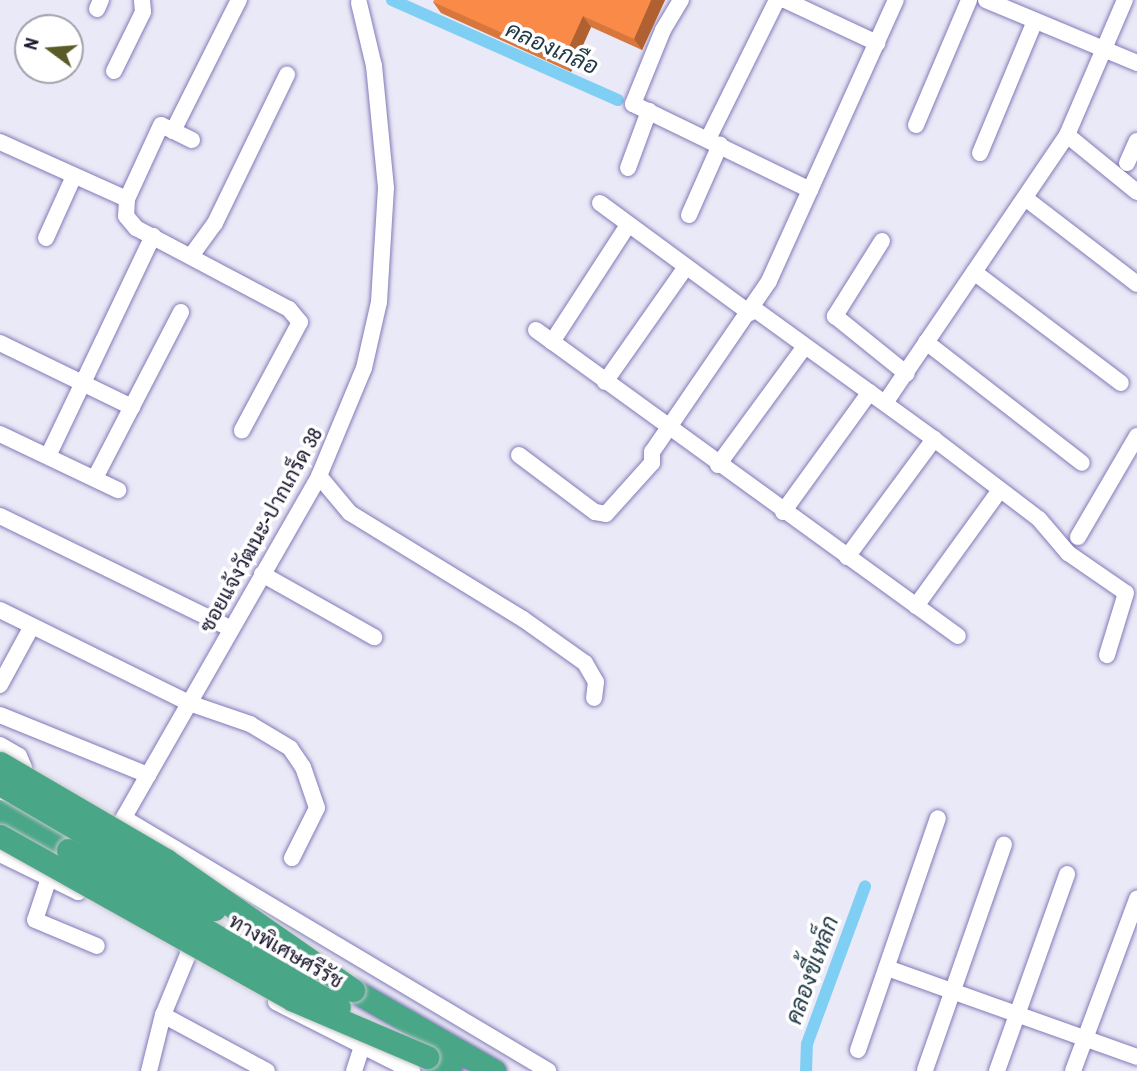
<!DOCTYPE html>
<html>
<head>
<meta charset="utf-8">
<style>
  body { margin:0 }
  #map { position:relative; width:1137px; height:1071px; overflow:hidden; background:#eae9f7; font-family:"Archivo Narrow",Sarabun,sans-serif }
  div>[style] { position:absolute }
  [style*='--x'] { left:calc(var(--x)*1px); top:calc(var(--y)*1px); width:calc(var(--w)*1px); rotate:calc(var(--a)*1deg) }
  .canal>* { height:12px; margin:-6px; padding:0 6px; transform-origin:6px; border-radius:6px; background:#7fcff4 }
  .roads { filter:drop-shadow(0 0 2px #827ab8) drop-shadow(0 0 2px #827ab8) }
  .minor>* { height:16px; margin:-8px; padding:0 8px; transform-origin:8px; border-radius:8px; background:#fff }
  .highway>* { height:23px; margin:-11.5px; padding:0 11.5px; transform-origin:11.5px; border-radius:11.5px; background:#49a687 }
  .bridges { filter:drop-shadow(0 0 2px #c8c7cd) drop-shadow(0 0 2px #c8c7cd) }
  .highway-bridge>* { height:23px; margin:-11.5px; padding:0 11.5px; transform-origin:11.5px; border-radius:11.5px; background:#49a687 }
  .wall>* { inset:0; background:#d7773e }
  .shaded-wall>* { inset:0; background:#af6132 }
  .building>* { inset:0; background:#fa8a48 }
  span { translate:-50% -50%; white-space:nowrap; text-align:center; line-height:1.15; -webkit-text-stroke:7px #fff; paint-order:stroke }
  .street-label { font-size:21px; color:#19152d }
  .water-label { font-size:23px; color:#1f3844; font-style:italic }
  .north { position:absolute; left:14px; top:14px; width:70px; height:70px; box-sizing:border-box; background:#fff; border:2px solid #a3a1ab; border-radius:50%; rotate:286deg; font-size:19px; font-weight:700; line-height:28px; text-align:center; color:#19152d }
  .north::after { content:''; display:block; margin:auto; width:24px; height:32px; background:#5b5b28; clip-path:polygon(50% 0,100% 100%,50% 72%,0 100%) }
</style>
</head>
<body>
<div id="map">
  <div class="canal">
    <div style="--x:392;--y:0;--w:247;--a:23.9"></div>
    <div style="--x:806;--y:1071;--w:27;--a:-88"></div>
    <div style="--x:807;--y:1044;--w:168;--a:-69.8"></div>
  </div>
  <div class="roads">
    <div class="minor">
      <div style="--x:681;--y:0;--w:35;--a:121"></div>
      <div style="--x:663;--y:30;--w:80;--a:112.1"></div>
      <div style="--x:633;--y:104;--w:197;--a:25.9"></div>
      <div style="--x:785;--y:0;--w:102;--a:25.1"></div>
      <div style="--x:986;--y:0;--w:164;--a:22.6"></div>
      <div style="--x:97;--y:9;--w:10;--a:-66"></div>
      <div style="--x:114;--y:71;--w:66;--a:-63.8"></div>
      <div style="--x:143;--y:12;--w:12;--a:-95"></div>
      <div style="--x:916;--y:125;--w:136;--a:-67"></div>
      <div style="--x:173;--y:131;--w:147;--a:-63.3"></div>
      <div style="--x:1067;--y:135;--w:90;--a:39.2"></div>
      <div style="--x:708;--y:139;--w:155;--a:-63.6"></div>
      <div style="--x:192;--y:140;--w:34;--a:-154"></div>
      <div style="--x:161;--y:125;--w:81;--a:114.7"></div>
      <div style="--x:127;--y:199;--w:17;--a:93"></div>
      <div style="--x:126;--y:216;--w:16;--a:50"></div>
      <div style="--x:136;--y:228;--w:173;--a:27.9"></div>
      <div style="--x:289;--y:309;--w:17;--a:50"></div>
      <div style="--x:300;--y:322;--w:123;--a:118.2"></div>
      <div style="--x:0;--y:142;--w:139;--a:24.2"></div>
      <div style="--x:980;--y:153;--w:143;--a:-67.4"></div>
      <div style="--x:1127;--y:163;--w:24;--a:-66"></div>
      <div style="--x:628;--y:168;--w:61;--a:-69.8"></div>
      <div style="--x:1025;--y:198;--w:141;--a:37.5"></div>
      <div style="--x:600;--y:203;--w:186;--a:36.3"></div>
      <div style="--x:689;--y:215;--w:77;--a:-66.1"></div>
      <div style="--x:46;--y:238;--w:68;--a:-65.7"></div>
      <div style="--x:882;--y:241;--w:89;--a:122.1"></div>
      <div style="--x:835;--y:316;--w:92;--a:38.9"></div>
      <div style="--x:191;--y:256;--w:41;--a:-54"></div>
      <div style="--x:215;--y:223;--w:165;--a:-64.1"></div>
      <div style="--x:974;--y:272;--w:184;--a:37.1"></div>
      <div style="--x:753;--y:308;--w:223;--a:35.9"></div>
      <div style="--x:934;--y:439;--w:132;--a:37.3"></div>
      <div style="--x:1039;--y:519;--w:45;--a:49.5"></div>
      <div style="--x:1068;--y:553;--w:70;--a:34.6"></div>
      <div style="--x:1126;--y:593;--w:65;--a:107"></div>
      <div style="--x:536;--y:330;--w:521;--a:35.95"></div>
      <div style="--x:552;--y:342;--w:140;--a:-57"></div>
      <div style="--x:926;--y:342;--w:197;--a:37.8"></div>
      <div style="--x:0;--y:343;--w:147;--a:25.9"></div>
      <div style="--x:605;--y:382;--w:139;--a:-54.9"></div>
      <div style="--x:885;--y:403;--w:324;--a:-55.8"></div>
      <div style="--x:1067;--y:135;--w:147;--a:-66.8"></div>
      <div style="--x:0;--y:434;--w:131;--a:25.4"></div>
      <div style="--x:519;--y:455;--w:95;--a:36.9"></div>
      <div style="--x:595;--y:512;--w:11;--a:10"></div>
      <div style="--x:606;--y:514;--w:69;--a:-48"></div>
      <div style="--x:652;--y:463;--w:11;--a:-90"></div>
      <div style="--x:652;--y:452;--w:207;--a:-55.6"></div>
      <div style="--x:769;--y:281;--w:308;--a:-65.7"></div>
      <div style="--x:48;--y:456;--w:244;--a:-64.5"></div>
      <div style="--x:718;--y:465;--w:147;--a:-53.8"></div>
      <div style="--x:319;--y:476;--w:48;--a:50"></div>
      <div style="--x:350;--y:513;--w:203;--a:31.5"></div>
      <div style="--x:523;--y:619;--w:76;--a:35.4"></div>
      <div style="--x:585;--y:663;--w:22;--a:60"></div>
      <div style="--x:596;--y:682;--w:16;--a:97"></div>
      <div style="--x:95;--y:478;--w:187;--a:-62.6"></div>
      <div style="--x:783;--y:512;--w:148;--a:-54.1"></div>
      <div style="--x:0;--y:516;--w:256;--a:26"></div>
      <div style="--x:1078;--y:537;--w:117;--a:-59.7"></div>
      <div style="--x:847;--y:557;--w:147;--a:-53.6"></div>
      <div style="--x:262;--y:574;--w:129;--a:29.4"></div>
      <div style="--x:916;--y:606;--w:143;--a:-54.1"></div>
      <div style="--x:0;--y:610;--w:211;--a:26.2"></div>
      <div style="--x:189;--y:703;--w:65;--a:19"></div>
      <div style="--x:250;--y:724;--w:47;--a:31"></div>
      <div style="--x:290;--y:748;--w:23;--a:56"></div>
      <div style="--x:303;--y:767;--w:43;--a:71.1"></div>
      <div style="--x:317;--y:808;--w:56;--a:116.6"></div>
      <div style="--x:0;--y:685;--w:67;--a:-61.5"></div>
      <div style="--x:0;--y:715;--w:160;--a:22.1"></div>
      <div style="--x:0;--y:745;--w:22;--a:30"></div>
      <div style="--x:19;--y:756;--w:13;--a:67"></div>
      <div style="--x:24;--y:768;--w:46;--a:121.6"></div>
      <div style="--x:124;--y:818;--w:494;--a:30.8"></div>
      <div style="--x:112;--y:838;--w:417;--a:-60.2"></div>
      <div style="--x:319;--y:476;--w:117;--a:-67.4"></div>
      <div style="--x:364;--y:368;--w:68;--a:-77.2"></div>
      <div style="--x:379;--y:302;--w:114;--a:-86.5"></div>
      <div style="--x:386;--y:188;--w:123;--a:-95.6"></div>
      <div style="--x:374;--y:66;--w:65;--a:-103.4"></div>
      <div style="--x:0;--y:854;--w:87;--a:26"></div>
      <div style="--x:78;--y:892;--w:13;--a:-58"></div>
      <div style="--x:49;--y:878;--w:44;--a:108.4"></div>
      <div style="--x:35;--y:920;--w:67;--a:22.8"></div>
      <div style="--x:887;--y:968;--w:265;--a:19.6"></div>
      <div style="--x:276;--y:1002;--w:153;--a:26.9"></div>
      <div style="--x:163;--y:1015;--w:118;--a:28.3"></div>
      <div style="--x:858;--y:1050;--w:245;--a:-71"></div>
      <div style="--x:925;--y:1070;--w:239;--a:-70.7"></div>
      <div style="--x:149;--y:1071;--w:58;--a:-76"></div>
      <div style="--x:163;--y:1015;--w:68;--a:-67.6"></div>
      <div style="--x:189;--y:952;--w:17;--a:-111"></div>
      <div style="--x:354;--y:1071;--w:26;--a:-72"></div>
      <div style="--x:997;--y:1071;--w:209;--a:-70.4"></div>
      <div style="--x:1073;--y:1071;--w:184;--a:-69.6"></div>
    </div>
    <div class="highway">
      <div style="--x:0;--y:811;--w:78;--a:29.8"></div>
      <div style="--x:353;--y:990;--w:163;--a:29.9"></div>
      <div style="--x:427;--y:1057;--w:27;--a:31"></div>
    </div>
  </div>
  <div class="bridges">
    <div class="highway-bridge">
      <div style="--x:0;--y:763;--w:192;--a:30.3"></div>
      <div style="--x:166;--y:860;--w:228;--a:34.8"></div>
      <div style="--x:0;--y:784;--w:248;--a:30.3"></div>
      <div style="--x:0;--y:836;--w:336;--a:29.2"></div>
      <div style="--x:293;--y:1000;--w:146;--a:23"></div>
      <div style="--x:68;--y:850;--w:313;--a:30.1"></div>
    </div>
  </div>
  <div class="wall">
    <div style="clip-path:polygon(665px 0,642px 50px,591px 27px,571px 72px,441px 13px,433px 2px)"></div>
  </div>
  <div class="shaded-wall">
    <div style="clip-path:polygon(651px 0,665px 0,642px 50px,634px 39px)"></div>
    <div style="clip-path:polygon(583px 16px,591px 27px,571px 72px,563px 60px)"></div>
  </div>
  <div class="building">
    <div style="clip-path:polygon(434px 0,651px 0,634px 39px,583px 16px,563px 60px,433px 2px)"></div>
  </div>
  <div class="street-label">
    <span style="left:261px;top:530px;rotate:-61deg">ซอยแจ้งวัฒนะ-ปากเกร็ด 38</span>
    <span style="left:286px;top:951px;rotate:30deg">ทางพิเศษศรีรัช</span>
  </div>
  <div class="water-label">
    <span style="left:552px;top:48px;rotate:24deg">คลองเกลือ</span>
    <span style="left:812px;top:970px;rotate:-70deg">คลองขี้เหล็ก</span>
  </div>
  <div class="north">N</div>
</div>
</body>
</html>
